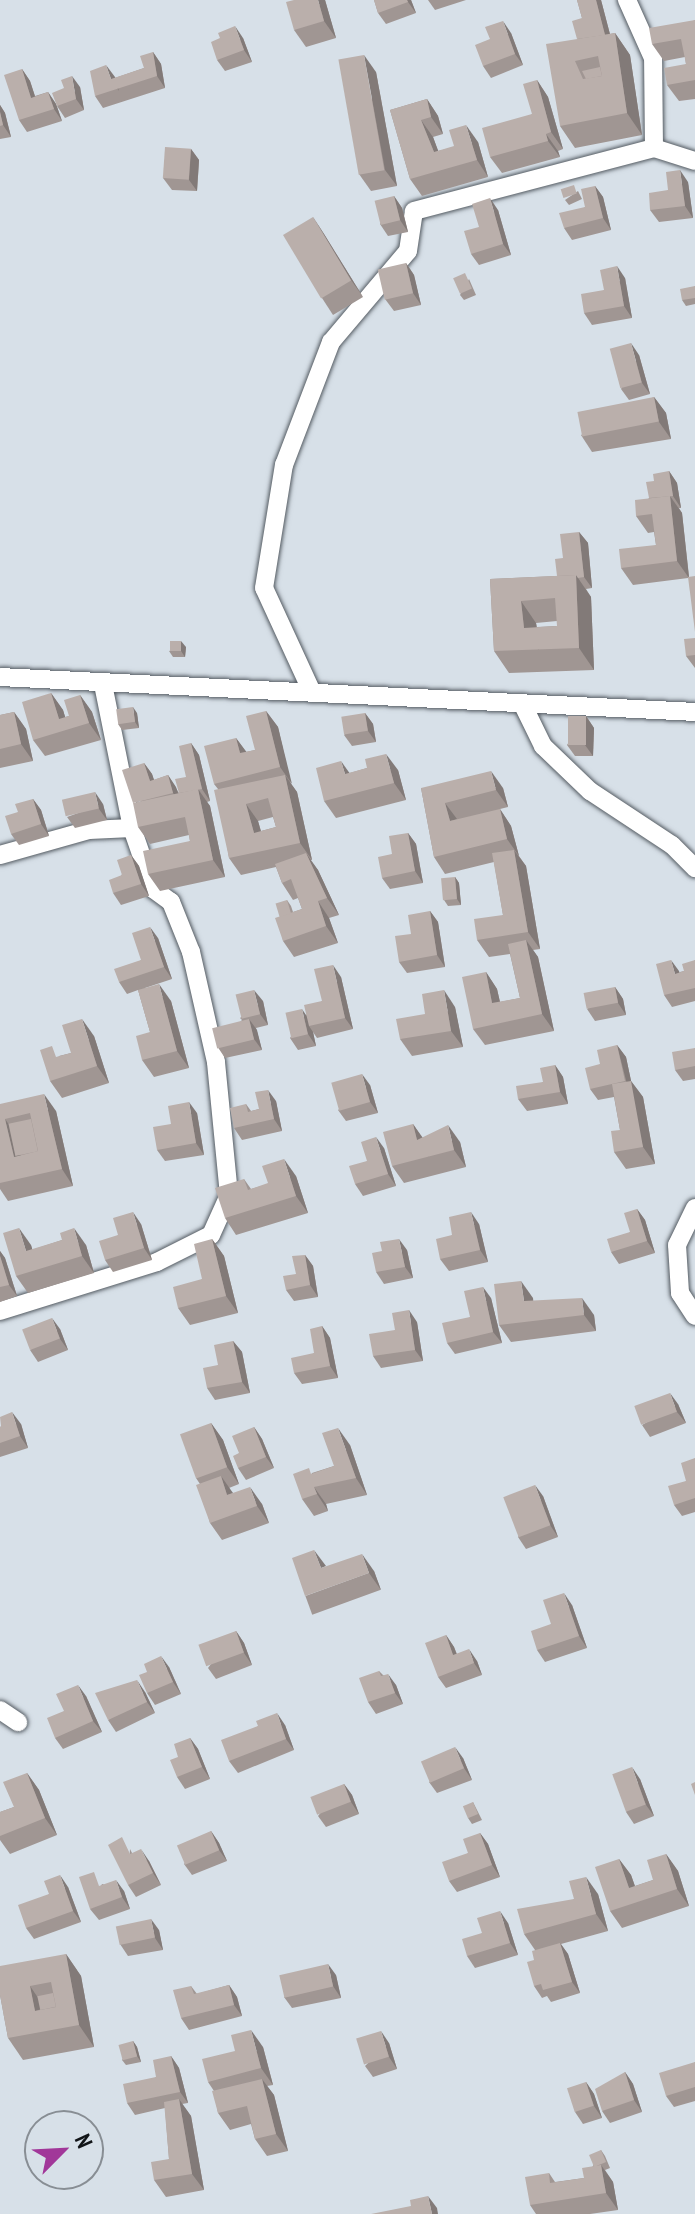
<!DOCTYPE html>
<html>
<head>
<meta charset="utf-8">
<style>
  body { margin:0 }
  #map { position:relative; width:695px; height:2214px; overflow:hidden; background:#d7e0e8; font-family:"PT Sans Narrow",sans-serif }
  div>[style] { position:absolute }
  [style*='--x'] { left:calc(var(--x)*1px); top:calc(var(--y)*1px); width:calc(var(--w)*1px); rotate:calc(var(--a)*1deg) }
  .roads { filter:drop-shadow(0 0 2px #545b62) drop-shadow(0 0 2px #545b62) }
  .street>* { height:18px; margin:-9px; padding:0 9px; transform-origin:9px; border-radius:9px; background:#fff }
  .wall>* { inset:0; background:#a09693; transform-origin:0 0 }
  .shaded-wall>* { inset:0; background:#827a78 }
  .building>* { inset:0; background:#baafab; transform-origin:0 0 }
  span { translate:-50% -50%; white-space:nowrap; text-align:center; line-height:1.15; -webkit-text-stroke:6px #d7e0e8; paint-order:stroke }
  .north { position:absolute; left:24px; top:2110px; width:80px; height:80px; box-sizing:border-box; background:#d7e0e8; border:2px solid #888e94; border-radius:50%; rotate:66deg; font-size:22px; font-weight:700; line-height:32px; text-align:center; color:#111417 }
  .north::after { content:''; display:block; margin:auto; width:28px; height:36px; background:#a13799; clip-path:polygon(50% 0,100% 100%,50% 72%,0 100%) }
</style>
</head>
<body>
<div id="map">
  <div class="roads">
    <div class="street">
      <div style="--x:654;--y:148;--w:43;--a:17.6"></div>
      <div style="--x:0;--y:677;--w:696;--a:2.88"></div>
      <div style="--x:311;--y:690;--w:112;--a:-114.7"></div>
      <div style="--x:264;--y:588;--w:125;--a:-80.8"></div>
      <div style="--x:284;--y:465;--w:132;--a:-69.1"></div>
      <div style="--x:331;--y:342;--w:119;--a:-49.8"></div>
      <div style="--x:408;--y:251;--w:40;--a:-81.5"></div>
      <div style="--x:414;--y:211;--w:248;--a:-14.7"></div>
      <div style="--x:654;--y:148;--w:90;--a:-90.6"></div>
      <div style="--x:653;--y:58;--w:64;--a:-114.1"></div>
      <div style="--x:522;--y:703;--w:48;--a:64"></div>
      <div style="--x:543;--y:746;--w:65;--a:43.8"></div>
      <div style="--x:590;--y:791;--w:98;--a:33.4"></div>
      <div style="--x:672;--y:845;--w:33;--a:45"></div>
      <div style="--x:0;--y:855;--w:92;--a:-15.7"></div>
      <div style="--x:89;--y:830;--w:43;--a:-2.7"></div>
      <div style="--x:695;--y:1208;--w:41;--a:115.9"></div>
      <div style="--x:677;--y:1245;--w:48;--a:86.4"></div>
      <div style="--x:680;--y:1293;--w:27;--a:57"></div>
      <div style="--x:0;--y:1311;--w:164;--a:-17.3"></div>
      <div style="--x:157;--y:1262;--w:60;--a:-26.6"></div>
      <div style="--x:211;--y:1235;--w:44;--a:-65.8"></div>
      <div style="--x:229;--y:1195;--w:134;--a:-95.6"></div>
      <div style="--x:216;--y:1062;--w:113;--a:-102.8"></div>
      <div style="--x:191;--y:952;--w:54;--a:-111.8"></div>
      <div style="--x:171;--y:902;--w:22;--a:-144"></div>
      <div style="--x:153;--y:889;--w:65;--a:-109"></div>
      <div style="--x:132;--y:828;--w:147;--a:-101.4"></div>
      <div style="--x:0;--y:1710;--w:22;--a:34"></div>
    </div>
  </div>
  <div class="wall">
    <div style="clip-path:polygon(325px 0,336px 38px,306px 47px,294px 30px)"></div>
    <div style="clip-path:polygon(374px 0,411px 0,416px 13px,386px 24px,378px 13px)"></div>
    <div style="clip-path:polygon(428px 0,466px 0,435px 10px)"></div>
    <div style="clip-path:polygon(577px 0,601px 0,610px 34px,615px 33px,630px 55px,642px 135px,575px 148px,560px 126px,582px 18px)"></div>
    <div style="clip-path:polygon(695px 20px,695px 99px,679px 101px,667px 85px,686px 64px,685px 57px,664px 61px,652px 44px)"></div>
    <div style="clip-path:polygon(511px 33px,523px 65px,491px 78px,483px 66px,490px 39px)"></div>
    <div style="clip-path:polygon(243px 38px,252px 62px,225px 71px,217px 60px)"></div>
    <div style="clip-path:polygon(153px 52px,161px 64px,165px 88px,103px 108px,95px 96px,115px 78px,144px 68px)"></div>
    <div style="clip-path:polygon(22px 69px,30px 81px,35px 96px,48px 92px,56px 104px,62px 121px,27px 132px,19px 120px)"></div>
    <div style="clip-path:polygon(376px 72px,397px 186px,371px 191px,359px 174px)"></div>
    <div style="clip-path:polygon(537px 80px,548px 97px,563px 149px,558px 151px,560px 157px,502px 173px,490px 157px,532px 114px)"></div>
    <div style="clip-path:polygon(80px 87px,84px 110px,65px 118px,57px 106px)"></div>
    <div style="clip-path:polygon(427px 99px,438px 116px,443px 134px,433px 137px,438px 151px,478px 142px,488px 177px,422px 196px,410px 179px,390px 110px)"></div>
    <div style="clip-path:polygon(0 105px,5px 113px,11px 137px,0 139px)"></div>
    <div style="clip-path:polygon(191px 149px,199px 160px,197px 191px,172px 190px,163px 178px)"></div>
    <div style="clip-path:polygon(688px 182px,693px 218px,659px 222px,650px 210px,668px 190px)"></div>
    <div style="clip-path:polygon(595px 186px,603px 197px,611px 230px,572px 240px,564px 228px,585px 207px)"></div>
    <div style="clip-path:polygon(578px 191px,582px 199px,569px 205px,565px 200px)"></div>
    <div style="clip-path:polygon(394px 196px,402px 208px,408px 232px,388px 236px,380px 224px)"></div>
    <div style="clip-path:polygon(498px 210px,511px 255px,479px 265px,471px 254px,479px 227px)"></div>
    <div style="clip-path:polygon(313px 217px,324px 234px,363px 297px,333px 315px,322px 298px)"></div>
    <div style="clip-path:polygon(406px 263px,414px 275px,421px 305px,394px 311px,385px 299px)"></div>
    <div style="clip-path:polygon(625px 278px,632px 318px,592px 325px,584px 313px,604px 290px)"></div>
    <div style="clip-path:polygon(469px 279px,476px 295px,464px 300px,460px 295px)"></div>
    <div style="clip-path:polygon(695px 286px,695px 304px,686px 306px,682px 300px)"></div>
    <div style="clip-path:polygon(639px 355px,650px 394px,629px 400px,621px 389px)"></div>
    <div style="clip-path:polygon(654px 397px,666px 413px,671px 439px,592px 452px,581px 435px)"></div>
    <div style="clip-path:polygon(669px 471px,677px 483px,681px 508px,679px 508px,682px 513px,689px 576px,688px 578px,633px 585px,621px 568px,656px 545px,654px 532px,648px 533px,636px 516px,649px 498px,654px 481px)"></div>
    <div style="clip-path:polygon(evenodd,579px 532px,588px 543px,592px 588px,586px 589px,591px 597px,594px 670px,509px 673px,494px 651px,490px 579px,557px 576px,563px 558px,579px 532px,557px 621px,557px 626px,537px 627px,536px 623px,557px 621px)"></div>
    <div style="clip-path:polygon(695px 638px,695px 668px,686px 656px)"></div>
    <div style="clip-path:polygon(186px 647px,185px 657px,173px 657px,169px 651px)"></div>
    <div style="clip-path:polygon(51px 693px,63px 710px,65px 717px,69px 716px,80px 695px,92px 712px,101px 740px,45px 756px,33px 740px)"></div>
    <div style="clip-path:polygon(evenodd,266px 711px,278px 727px,291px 784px,297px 792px,312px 860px,310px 860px,318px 870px,339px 915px,329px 918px,338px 943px,294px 957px,283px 941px,280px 917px,287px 900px,291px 906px,293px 912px,302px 909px,298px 898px,293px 900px,282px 883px,276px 867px,241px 875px,229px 858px,218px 789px,214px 784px,236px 738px,246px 752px,255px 750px,266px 711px,273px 817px,276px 827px,261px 831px,258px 821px,273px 817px)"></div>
    <div style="clip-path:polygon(14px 712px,26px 729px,33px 761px,0 768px,0 715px)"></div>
    <div style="clip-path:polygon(137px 713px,139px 728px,122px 730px,118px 724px)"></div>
    <div style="clip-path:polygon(365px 713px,373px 724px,376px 742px,352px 746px,344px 735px)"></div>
    <div style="clip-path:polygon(586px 716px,594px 728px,593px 756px,575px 756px,567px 745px)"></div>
    <div style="clip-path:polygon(191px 743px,199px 755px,210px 801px,207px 802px,210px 806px,225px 877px,160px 891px,148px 874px,190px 841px,189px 835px,150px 844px,138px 827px,144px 763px,152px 774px,154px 780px,168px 775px,179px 793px,186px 777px)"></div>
    <div style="clip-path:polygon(367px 768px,398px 770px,406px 800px,336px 818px,324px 801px,350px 773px)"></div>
    <div style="clip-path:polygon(421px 788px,503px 788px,508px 807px,500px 809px,511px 826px,519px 856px,526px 866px,540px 949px,533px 950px,538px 957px,554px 1031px,485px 1045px,473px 1029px,486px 972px,497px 989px,500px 1002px,520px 998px,510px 954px,489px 957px,477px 940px,503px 915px,494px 862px,445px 874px,434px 857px)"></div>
    <div style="clip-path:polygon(33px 799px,41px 810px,49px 836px,19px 845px,11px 834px,18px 812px)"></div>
    <div style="clip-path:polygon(103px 804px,107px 820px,75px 828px,67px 817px)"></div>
    <div style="clip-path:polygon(408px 833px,416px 844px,423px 883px,390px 889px,382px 878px,392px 854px)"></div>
    <div style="clip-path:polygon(131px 855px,139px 866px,149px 896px,121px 905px,113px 893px)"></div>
    <div style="clip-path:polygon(455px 877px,459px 883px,461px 905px,448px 906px,444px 900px)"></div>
    <div style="clip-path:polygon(430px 911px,438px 922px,445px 967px,407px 973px,399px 962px,411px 934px)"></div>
    <div style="clip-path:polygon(158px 938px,172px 979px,145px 988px,171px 1001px,189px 1068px,154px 1077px,142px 1060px,150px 1032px,138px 990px,127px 994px,119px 982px,141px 960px)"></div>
    <div style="clip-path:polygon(695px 960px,695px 1001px,672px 1007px,664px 995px,680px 972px,684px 971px)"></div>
    <div style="clip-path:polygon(341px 977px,353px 1029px,317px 1038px,313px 1032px,316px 1046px,298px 1050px,290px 1038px,306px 1015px,322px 1001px)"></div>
    <div style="clip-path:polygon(615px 987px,623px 999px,626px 1015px,595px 1021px,587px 1009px)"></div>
    <div style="clip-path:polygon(263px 1001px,268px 1025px,256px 1028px,262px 1050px,225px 1058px,217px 1046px,242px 1020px,240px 1018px)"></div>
    <div style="clip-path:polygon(455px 1007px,463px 1047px,412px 1056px,400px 1039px)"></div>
    <div style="clip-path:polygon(94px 1036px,109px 1083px,62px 1098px,50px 1081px,59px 1056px,71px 1053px)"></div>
    <div style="clip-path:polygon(617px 1045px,626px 1057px,631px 1081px,643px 1097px,655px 1164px,626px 1169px,614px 1152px,620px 1130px,614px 1097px,598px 1100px,590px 1089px,600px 1064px)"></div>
    <div style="clip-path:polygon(695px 1048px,695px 1079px,683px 1081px,675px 1070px)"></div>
    <div style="clip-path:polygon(555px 1065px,563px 1077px,568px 1104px,527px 1111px,518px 1099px,543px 1082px)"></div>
    <div style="clip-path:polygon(370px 1085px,378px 1113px,346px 1121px,338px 1110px)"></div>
    <div style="clip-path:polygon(276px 1101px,282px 1131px,242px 1140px,234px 1128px,246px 1104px,251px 1111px,259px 1109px)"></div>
    <div style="clip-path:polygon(0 1104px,56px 1111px,73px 1186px,8px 1201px,0 1189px)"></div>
    <div style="clip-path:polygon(197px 1113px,204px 1155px,165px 1161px,157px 1150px,171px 1124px)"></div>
    <div style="clip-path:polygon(413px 1124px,422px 1138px,460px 1142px,466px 1167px,404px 1183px,392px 1166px)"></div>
    <div style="clip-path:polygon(384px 1148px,396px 1186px,363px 1196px,355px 1184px,367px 1161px)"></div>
    <div style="clip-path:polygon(296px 1176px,308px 1213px,236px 1235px,225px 1218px,244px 1179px,251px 1189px)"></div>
    <div style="clip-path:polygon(637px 1209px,645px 1220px,655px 1253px,619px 1264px,611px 1252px,630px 1232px)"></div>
    <div style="clip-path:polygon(141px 1224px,152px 1260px,113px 1272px,105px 1260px,118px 1235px)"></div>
    <div style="clip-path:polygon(479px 1224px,488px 1262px,449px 1271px,440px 1259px,452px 1235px)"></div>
    <div style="clip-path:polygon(212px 1239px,224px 1256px,238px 1313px,190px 1325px,178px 1308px,202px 1279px)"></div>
    <div style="clip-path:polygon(62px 1240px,86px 1245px,94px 1273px,28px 1293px,16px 1276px,31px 1245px,32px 1250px)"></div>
    <div style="clip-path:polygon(407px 1250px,413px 1278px,384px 1284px,376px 1272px)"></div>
    <div style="clip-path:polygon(0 1251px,5px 1258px,17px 1296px,0 1302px)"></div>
    <div style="clip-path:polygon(305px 1255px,313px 1266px,318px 1297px,294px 1301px,286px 1290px,296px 1274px)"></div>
    <div style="clip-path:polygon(491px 1298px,502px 1343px,455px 1354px,447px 1343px,470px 1317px)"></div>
    <div style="clip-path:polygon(533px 1298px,533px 1301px,594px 1315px,596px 1331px,511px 1342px,499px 1325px)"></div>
    <div style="clip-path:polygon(417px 1322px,423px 1361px,381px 1368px,373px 1356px,395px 1330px)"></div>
    <div style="clip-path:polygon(322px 1326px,330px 1338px,338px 1378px,302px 1384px,294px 1373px,314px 1353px)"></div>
    <div style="clip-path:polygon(60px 1329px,68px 1350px,38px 1362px,30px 1350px)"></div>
    <div style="clip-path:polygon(233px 1341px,242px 1352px,250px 1393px,215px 1400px,207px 1388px,218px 1365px)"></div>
    <div style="clip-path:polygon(678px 1404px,686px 1423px,650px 1437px,642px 1425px)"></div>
    <div style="clip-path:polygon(211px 1423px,223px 1440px,239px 1484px,229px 1488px,232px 1493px,262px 1504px,269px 1523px,222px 1540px,210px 1523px,200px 1484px,196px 1478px)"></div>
    <div style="clip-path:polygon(21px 1424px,28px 1448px,0 1457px,0 1427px)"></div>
    <div style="clip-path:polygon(254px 1427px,262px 1439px,274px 1468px,246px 1480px,238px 1468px,239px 1453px)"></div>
    <div style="clip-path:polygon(350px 1445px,367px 1495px,326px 1504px,328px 1511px,314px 1516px,302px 1499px,312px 1473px,334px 1466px)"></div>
    <div style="clip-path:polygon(695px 1458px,695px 1512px,682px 1516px,674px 1505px,686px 1481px)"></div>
    <div style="clip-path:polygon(543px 1496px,558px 1537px,526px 1549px,518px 1537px)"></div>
    <div style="left:374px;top:1571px;width:20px;height:73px;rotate:70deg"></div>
    <div style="clip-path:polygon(572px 1605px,587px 1648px,545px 1662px,537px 1650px,551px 1624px)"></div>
    <div style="clip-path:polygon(236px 1631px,244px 1643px,252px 1665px,216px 1679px,208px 1668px)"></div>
    <div style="clip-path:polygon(446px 1635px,454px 1647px,457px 1654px,477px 1661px,482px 1675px,446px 1688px,438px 1677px)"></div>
    <div style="clip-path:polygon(169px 1667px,181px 1694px,155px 1705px,147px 1693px)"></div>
    <div style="clip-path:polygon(379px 1671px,383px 1675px,396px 1685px,403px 1704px,376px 1714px,368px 1702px)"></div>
    <div style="clip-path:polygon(145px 1692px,155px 1713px,116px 1732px,108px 1720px)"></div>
    <div style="clip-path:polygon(86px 1696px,102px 1732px,63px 1749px,55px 1738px,64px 1711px)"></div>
    <div style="clip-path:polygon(285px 1725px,294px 1750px,238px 1773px,229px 1761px,258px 1726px)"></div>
    <div style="clip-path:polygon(190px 1738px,198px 1749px,210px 1779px,185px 1789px,177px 1777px,178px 1757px)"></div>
    <div style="clip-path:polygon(463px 1758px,472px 1780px,437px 1793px,429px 1782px)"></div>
    <div style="clip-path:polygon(27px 1773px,39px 1790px,57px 1835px,10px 1854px,0 1840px,0 1812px,14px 1807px)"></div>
    <div style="clip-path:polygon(640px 1779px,654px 1816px,634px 1824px,626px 1812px)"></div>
    <div style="clip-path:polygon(344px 1784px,352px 1795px,359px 1814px,326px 1827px,318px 1816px)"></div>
    <div style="clip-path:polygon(473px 1802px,482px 1820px,472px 1824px,468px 1818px)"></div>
    <div style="clip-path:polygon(211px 1831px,219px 1843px,227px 1861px,192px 1875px,184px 1864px)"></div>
    <div style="clip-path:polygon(480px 1833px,488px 1844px,500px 1877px,457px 1892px,449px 1881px,468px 1853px)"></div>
    <div style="clip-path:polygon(130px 1849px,132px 1853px,149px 1861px,161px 1885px,136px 1897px,128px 1885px)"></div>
    <div style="clip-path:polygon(666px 1854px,678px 1871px,689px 1906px,622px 1928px,610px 1911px,619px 1859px,631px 1875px,635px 1886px,653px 1880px)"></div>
    <div style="clip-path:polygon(102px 1884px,124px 1891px,130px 1909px,99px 1920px,90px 1909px)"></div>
    <div style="clip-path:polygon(68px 1887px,81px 1922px,34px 1939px,26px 1928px,49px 1894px)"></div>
    <div style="clip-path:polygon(598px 1894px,608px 1931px,561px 1944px,568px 1954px,580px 1993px,551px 2002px,547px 1996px,542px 1998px,534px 1986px,534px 1960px,535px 1950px,524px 1934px,574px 1899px)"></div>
    <div style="clip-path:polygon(508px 1923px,518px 1955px,475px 1968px,467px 1956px,482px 1933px)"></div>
    <div style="clip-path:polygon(159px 1930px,163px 1950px,128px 1956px,120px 1944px)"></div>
    <div style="clip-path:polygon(66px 1954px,81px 1976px,94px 2047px,23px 2060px,8px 2038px,0 1995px)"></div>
    <div style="clip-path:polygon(336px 1975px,341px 1998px,292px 2008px,284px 1997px)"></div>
    <div style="clip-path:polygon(229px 1985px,237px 1997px,242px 2016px,189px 2030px,181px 2018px,191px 1986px,197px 1994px)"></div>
    <div style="clip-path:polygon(133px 2041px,137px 2047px,141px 2062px,126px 2065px,122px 2060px)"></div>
    <div style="clip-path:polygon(389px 2043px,397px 2069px,373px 2077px,365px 2066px)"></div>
    <div style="clip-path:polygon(263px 2047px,273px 2085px,267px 2086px,274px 2095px,288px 2151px,267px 2156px,255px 2139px,251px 2124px,230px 2130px,218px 2113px,214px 2091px,208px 2082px)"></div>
    <div style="clip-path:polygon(171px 2056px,179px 2068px,188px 2103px,182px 2104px,191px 2116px,204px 2190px,166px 2197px,154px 2180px,169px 2159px,165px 2108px,135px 2115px,127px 2103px,156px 2077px)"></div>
    <div style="clip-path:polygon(695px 2062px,695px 2101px,674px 2107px,666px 2096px)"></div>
    <div style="clip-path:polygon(625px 2072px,633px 2084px,642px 2112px,610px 2123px,602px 2111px)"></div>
    <div style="clip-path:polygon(586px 2082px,594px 2094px,602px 2118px,583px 2124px,575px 2112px)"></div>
    <div style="clip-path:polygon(601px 2150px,605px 2156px,610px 2168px,605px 2170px,613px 2182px,618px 2210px,590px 2214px,536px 2214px,530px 2205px,549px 2173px,555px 2182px,584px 2178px,593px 2166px)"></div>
  </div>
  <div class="shaded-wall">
    <div style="clip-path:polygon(318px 0,325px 0,336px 38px,324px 21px)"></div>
    <div style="clip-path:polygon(407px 0,411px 0,416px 13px,408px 2px)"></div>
    <div style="clip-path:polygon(596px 0,601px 0,613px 46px,605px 35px)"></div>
    <div style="clip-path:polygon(503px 21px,511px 33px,523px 65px,515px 54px)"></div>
    <div style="clip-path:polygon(235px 26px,243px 38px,252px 62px,244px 50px)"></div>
    <div style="clip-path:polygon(615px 33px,630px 55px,642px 135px,627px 113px)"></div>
    <div style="clip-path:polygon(153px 52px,161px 64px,165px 88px,157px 76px)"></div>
    <div style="clip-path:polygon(364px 55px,376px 72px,397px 186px,385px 170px)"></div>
    <div style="clip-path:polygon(106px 65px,115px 77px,119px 91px,111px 79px)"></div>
    <div style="clip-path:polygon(22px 69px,30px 81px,39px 109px,31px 98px)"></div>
    <div style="clip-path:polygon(72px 76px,80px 87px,84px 110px,76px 99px)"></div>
    <div style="clip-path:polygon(537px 80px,548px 97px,563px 149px,551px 132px)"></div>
    <div style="clip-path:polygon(48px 92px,56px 104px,62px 121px,54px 109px)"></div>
    <div style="clip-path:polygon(427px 99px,438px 116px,443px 134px,431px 117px)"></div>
    <div style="clip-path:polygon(0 105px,5px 113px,11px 137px,3px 125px,0 112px)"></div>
    <div style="clip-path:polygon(421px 120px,433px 137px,445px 169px,434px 152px)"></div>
    <div style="clip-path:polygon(466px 125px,478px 142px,488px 177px,477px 160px)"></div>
    <div style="clip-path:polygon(546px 134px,558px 151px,560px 157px,548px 141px)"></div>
    <div style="clip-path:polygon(191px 149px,199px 160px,197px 191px,189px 180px)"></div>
    <div style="clip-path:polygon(680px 170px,688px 182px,693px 218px,685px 206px)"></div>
    <div style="clip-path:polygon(595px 186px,603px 197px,611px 230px,603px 218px)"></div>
    <div style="clip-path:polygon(394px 196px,402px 208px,408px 232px,400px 220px)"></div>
    <div style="clip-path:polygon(490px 198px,498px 210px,511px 255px,503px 244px)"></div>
    <div style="clip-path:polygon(313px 217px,324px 234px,363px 297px,351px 280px)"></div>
    <div style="clip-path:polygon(406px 263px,414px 275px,421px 305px,413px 293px)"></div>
    <div style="clip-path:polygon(617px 266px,625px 278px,632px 318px,624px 306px)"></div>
    <div style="clip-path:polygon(631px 343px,639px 355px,650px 394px,642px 383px)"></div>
    <div style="clip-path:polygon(654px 397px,666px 413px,671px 439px,659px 422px)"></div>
    <div style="clip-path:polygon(669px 471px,677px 483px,681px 508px,673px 496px)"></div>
    <div style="clip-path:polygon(670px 496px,682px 513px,689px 578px,677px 561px)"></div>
    <div style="clip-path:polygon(579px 532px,588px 543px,592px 588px,584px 577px)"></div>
    <div style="clip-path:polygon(576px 575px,591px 597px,594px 670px,579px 648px)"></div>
    <div style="clip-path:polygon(521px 601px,536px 623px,539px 650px,524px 628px)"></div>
    <div style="clip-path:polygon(181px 641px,186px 647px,185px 657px,181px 651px)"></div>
    <div style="clip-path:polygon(51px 693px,63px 710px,69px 729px,59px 719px)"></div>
    <div style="clip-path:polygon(80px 695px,92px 712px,101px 740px,89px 723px)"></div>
    <div style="clip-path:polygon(133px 707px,137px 713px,139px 728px,135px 722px)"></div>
    <div style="clip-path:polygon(266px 711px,278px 727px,292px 784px,280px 767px)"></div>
    <div style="clip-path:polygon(14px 712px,26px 729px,33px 761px,21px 744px)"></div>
    <div style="clip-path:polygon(365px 713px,373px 724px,376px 742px,368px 731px)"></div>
    <div style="clip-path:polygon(586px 716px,594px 728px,593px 756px,585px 745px)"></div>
    <div style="clip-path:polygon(236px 738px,248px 754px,240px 753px)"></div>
    <div style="clip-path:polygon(191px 743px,199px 755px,210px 801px,202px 789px)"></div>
    <div style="clip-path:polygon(386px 754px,398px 770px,406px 800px,394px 783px)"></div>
    <div style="clip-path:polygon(341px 761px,353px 778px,345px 774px)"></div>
    <div style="clip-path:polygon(144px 763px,152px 774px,158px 792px,150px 781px)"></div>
    <div style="clip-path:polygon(491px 771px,503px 788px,508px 807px,496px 790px)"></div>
    <div style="clip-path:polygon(168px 775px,176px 787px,182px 805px,173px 793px)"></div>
    <div style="clip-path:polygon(285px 775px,297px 792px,312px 860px,300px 843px)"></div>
    <div style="clip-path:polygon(198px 789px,210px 806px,225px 877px,213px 860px)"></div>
    <div style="clip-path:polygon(95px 792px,103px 804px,107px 820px,99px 809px)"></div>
    <div style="clip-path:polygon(33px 799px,41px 810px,49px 836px,41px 824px)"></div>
    <div style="clip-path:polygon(445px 803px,457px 819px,450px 821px)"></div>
    <div style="clip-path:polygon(246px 804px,258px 821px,266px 850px,254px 833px)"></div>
    <div style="clip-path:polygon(500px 809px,511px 826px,519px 856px,507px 839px)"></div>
    <div style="clip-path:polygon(408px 833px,416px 844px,423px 883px,415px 871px)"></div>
    <div style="clip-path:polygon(514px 850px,526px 866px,540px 949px,528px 932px)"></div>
    <div style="clip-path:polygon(306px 853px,318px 870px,339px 915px,327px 898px)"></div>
    <div style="clip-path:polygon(131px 855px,139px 866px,149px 896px,141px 884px)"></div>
    <div style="clip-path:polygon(455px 877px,459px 883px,461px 905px,457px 899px)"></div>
    <div style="clip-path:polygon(318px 901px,329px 918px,338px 943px,326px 926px)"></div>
    <div style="clip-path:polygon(430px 911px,438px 922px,445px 967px,437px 955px)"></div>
    <div style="clip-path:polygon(150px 927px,158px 938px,172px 979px,164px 967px)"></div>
    <div style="clip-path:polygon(526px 940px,538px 957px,554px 1031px,542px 1014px)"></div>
    <div style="clip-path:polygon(671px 960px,679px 971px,683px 985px,675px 974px)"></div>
    <div style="clip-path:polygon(333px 965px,341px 977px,353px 1029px,345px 1018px)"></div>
    <div style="clip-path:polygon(486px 972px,497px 989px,504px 1020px,492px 1003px)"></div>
    <div style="clip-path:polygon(159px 984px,171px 1001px,189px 1068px,177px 1051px)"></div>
    <div style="clip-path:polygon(615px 987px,623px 999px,626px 1015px,618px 1003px)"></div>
    <div style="clip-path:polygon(254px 990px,263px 1001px,268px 1025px,260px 1014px)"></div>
    <div style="clip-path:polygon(444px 990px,455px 1007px,463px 1047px,451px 1031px)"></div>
    <div style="clip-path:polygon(302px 1009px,310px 1021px,309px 1026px,313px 1032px,316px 1046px,308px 1034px)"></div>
    <div style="clip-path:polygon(82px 1019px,94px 1036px,109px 1083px,97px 1066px)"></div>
    <div style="clip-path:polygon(249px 1019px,257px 1030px,262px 1050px,254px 1039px)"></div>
    <div style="clip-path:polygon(617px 1045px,626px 1057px,633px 1090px,631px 1081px,643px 1097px,655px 1164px,643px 1147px)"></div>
    <div style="clip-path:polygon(555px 1065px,563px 1077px,568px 1104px,560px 1092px)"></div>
    <div style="clip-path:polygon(362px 1074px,370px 1085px,378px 1113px,370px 1102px)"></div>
    <div style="clip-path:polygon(268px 1090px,276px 1101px,282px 1131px,274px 1119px)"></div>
    <div style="clip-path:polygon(44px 1094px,56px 1111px,73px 1186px,62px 1169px)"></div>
    <div style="clip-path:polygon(189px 1102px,197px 1113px,204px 1155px,196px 1143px)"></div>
    <div style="clip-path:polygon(5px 1119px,17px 1136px,22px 1161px,14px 1157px)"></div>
    <div style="clip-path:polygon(413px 1124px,425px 1141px,429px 1157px,417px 1140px)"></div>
    <div style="clip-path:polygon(448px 1125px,460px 1142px,466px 1167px,454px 1150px)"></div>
    <div style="clip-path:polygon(376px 1137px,384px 1148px,396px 1186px,388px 1174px)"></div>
    <div style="clip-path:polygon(284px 1159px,296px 1176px,308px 1213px,296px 1196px)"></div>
    <div style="clip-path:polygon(637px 1209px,645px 1220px,655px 1253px,647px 1241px)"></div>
    <div style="clip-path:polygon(133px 1212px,141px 1224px,152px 1260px,144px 1248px)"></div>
    <div style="clip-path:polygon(471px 1212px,479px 1224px,488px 1262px,480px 1250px)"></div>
    <div style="clip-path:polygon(19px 1228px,31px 1245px,38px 1268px,26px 1251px)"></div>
    <div style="clip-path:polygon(74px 1228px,86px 1245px,94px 1273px,82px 1256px)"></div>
    <div style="clip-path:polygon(212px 1239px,224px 1256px,238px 1313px,226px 1296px)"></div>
    <div style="clip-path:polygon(399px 1239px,407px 1250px,413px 1278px,405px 1267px)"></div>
    <div style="clip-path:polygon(0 1251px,5px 1258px,17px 1296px,9px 1285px,0 1256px)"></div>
    <div style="clip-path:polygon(305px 1255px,313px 1266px,318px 1297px,310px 1285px)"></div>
    <div style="clip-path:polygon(521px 1281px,533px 1298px,535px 1318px,524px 1301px)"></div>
    <div style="clip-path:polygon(483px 1287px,491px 1298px,502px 1343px,493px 1332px)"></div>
    <div style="clip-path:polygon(582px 1298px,594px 1315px,596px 1331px,584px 1315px)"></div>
    <div style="clip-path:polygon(409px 1310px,417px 1322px,423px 1361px,415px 1350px)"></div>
    <div style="clip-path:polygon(52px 1318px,60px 1329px,68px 1350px,60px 1339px)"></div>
    <div style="clip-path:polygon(322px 1326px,330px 1338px,338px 1378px,330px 1366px)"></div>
    <div style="clip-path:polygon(233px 1341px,242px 1352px,250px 1393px,242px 1382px)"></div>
    <div style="clip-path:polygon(670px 1393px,678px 1404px,686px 1423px,677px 1412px)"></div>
    <div style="clip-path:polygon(12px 1412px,21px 1424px,28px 1448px,20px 1436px)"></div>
    <div style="clip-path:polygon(211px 1423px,223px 1440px,239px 1484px,227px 1467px)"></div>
    <div style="clip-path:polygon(254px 1427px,262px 1439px,274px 1468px,266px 1457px)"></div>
    <div style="clip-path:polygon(338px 1428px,350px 1445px,367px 1495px,356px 1478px)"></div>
    <div style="clip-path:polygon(221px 1476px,233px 1493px,227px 1495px)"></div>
    <div style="clip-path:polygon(535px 1485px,543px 1496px,558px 1537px,550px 1525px)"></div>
    <div style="clip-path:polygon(250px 1487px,262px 1504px,269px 1523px,257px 1506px)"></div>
    <div style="clip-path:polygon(314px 1487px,326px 1504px,328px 1511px,317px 1494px)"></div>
    <div style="clip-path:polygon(314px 1550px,326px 1566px,321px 1568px)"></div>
    <div style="clip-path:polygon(362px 1554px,374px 1571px,381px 1590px,369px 1573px)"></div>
    <div style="clip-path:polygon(564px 1593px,572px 1605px,587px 1648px,579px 1636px)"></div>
    <div style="clip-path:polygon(236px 1631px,244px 1643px,252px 1665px,244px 1653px)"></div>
    <div style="clip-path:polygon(446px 1635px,454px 1647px,461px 1667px,453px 1655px)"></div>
    <div style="clip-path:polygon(469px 1649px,477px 1661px,482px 1675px,474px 1663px)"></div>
    <div style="clip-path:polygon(161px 1656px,169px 1667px,181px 1694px,173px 1682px)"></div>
    <div style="clip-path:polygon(388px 1674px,396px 1685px,403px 1704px,395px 1693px)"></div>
    <div style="clip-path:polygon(137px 1680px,145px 1692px,155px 1713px,147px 1702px)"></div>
    <div style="clip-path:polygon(78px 1685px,86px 1696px,102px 1732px,93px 1721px)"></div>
    <div style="clip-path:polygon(277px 1713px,285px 1725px,294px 1750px,286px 1739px)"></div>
    <div style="clip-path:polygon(190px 1738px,198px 1749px,210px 1779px,202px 1767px)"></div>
    <div style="clip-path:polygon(455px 1747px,463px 1758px,472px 1780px,464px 1768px)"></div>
    <div style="clip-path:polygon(632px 1767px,640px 1779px,654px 1816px,646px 1805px)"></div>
    <div style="clip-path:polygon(27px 1773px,39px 1790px,57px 1835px,45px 1818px)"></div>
    <div style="clip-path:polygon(344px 1784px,352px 1795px,359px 1814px,351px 1802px)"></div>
    <div style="clip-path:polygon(211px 1831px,219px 1843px,227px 1861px,219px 1850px)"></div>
    <div style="clip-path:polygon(480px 1833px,488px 1844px,500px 1877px,492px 1865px)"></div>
    <div style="clip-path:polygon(141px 1849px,149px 1861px,161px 1885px,153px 1873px)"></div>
    <div style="clip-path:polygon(666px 1854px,678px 1871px,689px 1906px,677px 1889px)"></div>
    <div style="clip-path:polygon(619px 1859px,631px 1875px,640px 1901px,629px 1888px)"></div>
    <div style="clip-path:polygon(60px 1875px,68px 1887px,81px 1922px,73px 1911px)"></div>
    <div style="clip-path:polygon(586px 1877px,598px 1894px,608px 1931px,596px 1914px)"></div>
    <div style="clip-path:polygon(116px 1880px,124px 1891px,130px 1909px,122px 1897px)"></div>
    <div style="clip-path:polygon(500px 1911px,508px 1923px,518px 1955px,510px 1943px)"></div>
    <div style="clip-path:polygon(151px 1919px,159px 1930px,163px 1950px,155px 1938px)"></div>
    <div style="clip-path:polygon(560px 1943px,568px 1954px,580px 1993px,572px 1982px)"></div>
    <div style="clip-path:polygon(66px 1954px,81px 1976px,94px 2047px,79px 2025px)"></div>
    <div style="clip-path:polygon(328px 1964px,336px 1975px,341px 1998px,333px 1986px)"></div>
    <div style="clip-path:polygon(229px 1985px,237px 1997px,242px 2016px,234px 2005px)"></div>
    <div style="clip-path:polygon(30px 1986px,45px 2008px,35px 2011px)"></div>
    <div style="clip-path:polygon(251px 2030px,263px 2047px,273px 2085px,261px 2068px)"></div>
    <div style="clip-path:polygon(381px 2031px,389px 2043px,397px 2069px,389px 2057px)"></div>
    <div style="clip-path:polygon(133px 2041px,137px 2047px,141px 2062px,137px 2056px)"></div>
    <div style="clip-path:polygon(171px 2056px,179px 2068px,188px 2103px,180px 2092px)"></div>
    <div style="clip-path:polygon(625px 2072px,633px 2084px,642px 2112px,634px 2100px)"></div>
    <div style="clip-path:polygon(262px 2079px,274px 2095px,288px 2151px,276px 2134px)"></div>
    <div style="clip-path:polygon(586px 2082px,594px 2094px,602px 2118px,594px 2106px)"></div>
    <div style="clip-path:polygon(179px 2099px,191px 2116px,204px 2190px,192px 2174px)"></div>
    <div style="clip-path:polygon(601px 2165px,613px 2182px,618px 2210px,606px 2193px)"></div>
    <div style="clip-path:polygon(428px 2196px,437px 2208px,438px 2214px,432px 2214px)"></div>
  </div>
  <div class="building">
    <div style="clip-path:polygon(294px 0,318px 0,324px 21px,294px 30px,286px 2px)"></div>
    <div style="clip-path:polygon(374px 0,407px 0,408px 2px,378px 13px)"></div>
    <div style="clip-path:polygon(577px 0,596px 0,605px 35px,577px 39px,572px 21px,582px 18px)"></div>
    <div style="clip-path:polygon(695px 20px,695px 80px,667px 85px,664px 68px,686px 64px,681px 39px,652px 44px,649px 28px)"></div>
    <div style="clip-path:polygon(503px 21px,515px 54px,483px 66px,475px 45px,490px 39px,485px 27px)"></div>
    <div style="clip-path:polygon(235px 26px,244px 50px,217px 60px,211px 42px,220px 38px,218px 33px)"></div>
    <div style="clip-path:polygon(evenodd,615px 33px,627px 113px,560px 126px,546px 44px,615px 33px,598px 56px,602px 76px,583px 79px,575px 61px,598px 56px)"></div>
    <div style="clip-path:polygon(153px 52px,157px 76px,95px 96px,90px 71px,106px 65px,111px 79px,144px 68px,140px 56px)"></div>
    <div style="left:364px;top:55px;width:117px;height:26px;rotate:80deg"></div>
    <div style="clip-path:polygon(600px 67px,602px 76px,586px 79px,582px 71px)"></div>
    <div style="clip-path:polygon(22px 69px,31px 98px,48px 92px,54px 109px,19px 120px,4px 75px)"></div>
    <div style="clip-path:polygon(72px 76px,76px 99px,57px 106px,52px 93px,64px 88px,61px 80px)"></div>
    <div style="clip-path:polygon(537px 80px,551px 132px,546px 134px,548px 141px,490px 157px,482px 128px,532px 114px,523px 84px)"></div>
    <div style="clip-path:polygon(427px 99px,431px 117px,421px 120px,434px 152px,454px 146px,449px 130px,466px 125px,477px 160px,410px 179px,390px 110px)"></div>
    <div style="clip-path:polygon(0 112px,3px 125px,0 126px)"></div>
    <div style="left:165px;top:147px;width:26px;height:31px;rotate:4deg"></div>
    <div style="clip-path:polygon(680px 170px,685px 206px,650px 210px,649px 193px,668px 190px,666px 172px)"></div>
    <div style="left:574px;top:185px;width:9px;height:14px;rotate:72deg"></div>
    <div style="clip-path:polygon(595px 186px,603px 218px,564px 228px,559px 213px,585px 207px,581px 189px)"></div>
    <div style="left:394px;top:196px;width:25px;height:20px;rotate:76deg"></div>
    <div style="clip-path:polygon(490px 198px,503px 244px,471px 254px,464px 231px,479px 227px,472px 204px)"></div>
    <div style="left:313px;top:217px;width:74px;height:35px;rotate:59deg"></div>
    <div style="left:406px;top:263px;width:31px;height:29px;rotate:77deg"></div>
    <div style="clip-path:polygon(617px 266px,624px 306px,584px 313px,581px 294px,604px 290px,600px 270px)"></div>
    <div style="left:465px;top:273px;width:17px;height:13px;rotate:66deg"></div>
    <div style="clip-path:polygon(695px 286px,695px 298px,682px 300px,680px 289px)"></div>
    <div style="left:631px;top:343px;width:41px;height:22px;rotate:75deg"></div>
    <div style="left:654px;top:397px;width:25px;height:78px;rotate:79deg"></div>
    <div style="clip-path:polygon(669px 471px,673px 496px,649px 498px,646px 482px,654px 481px,653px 474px)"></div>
    <div style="clip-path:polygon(670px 496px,677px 561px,621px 568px,619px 549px,656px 545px,652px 514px,636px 516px,635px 500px)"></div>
    <div style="clip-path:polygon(579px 532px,584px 577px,578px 578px,576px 575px,557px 576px,555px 559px,563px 558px,560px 534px)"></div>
    <div style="clip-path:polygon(evenodd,576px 575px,579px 648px,494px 651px,490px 579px,576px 575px,555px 598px,557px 626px,524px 628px,521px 601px,555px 598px)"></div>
    <div style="clip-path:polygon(695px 576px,695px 632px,688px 577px)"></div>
    <div style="clip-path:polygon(695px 638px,695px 655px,686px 656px,684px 639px)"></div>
    <div style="left:170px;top:641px;width:11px;height:10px"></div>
    <div style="clip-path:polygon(51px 693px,59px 719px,69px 716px,64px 700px,80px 695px,89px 723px,33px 740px,22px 702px)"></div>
    <div style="left:133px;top:707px;width:15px;height:17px;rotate:82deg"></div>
    <div style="clip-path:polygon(266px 711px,280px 767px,214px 784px,204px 746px,236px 738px,240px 753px,255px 750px,246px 716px)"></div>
    <div style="clip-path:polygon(14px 712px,21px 744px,0 749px,0 715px)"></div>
    <div style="left:365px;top:713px;width:18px;height:24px;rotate:81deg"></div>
    <div style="left:568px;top:716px;width:18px;height:29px"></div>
    <div style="clip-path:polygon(191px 743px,202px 789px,179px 793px,175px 779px,186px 777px,179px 746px)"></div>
    <div style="clip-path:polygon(386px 754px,394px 783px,324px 801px,316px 768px,341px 761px,345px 774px,367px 768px,365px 759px)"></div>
    <div style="clip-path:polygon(144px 763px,150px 781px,168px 775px,173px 793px,133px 803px,122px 770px)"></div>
    <div style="clip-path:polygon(491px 771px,496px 790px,445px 803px,450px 821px,500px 809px,507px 839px,434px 857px,421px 788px)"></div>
    <div style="clip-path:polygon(evenodd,285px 775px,300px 843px,229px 858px,214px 790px,285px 775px,268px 798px,276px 827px,254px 833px,246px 804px,268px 798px)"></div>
    <div style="clip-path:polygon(198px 789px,213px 860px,148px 874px,143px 851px,190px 841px,185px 817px,138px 827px,133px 803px)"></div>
    <div style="left:95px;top:792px;width:17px;height:34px;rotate:77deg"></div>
    <div style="clip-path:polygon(33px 799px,41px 824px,11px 834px,5px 816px,18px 812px,15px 804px)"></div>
    <div style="clip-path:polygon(408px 833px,415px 871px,382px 878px,378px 857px,392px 854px,389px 836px)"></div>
    <div style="clip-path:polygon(514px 850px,528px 932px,477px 940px,474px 919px,503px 915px,492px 853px)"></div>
    <div style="clip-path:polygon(306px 853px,327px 898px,318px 901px,326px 926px,283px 941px,275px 918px,302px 909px,291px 879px,282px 883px,275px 864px)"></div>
    <div style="clip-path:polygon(131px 855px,141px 884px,113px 893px,109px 880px,122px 875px,117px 860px)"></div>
    <div style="left:455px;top:877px;width:22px;height:14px;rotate:85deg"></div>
    <div style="left:287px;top:900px;width:14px;height:12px;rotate:73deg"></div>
    <div style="clip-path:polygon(430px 911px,437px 955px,399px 962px,395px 936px,411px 934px,408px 915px)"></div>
    <div style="clip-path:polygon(150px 927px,164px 967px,119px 982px,114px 969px,141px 960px,132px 933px)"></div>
    <div style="clip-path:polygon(526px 940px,542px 1014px,473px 1029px,462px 977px,486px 972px,492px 1003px,520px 998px,508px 944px)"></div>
    <div style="clip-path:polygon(671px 960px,675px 974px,684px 971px,682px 964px,695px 960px,695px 988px,664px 995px,656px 964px)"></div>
    <div style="clip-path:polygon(333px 965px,345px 1018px,309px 1026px,304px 1005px,322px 1001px,314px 969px)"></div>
    <div style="clip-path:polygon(159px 984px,177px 1051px,142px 1060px,136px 1036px,150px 1032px,138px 990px)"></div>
    <div style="left:615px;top:987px;width:16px;height:32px;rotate:79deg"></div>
    <div style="left:254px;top:990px;width:25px;height:19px;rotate:76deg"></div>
    <div style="clip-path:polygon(444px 990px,451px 1031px,400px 1039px,396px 1019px,425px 1014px,422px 994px)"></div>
    <div style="left:302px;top:1009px;width:26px;height:17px;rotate:77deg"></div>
    <div style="clip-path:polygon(82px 1019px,97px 1066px,50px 1081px,40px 1050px,52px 1046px,56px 1057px,71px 1053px,62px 1025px)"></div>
    <div style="left:249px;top:1019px;width:21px;height:38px;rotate:76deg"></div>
    <div style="clip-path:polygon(617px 1045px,625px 1081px,590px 1089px,585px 1068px,600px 1064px,597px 1050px)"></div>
    <div style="clip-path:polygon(695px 1048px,695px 1066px,675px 1070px,672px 1052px)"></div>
    <div style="clip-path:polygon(555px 1065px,560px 1092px,518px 1099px,516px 1086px,543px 1082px,540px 1068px)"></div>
    <div style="left:362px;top:1074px;width:29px;height:32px;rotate:74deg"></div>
    <div style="clip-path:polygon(631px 1081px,643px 1147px,614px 1152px,611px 1131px,620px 1130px,612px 1084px)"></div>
    <div style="clip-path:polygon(268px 1090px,274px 1119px,234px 1128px,230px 1108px,246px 1104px,248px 1112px,259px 1109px,255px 1092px)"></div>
    <div style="clip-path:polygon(evenodd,44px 1094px,62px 1169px,0 1183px,0 1104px,44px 1094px,30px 1113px,38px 1151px,14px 1157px,5px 1119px,30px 1113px)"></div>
    <div style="clip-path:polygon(189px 1102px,196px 1143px,157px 1150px,153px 1127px,171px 1124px,168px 1106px)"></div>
    <div style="left:31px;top:1119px;width:33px;height:23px;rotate:78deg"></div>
    <div style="clip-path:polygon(413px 1124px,417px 1140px,448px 1125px,454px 1150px,392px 1166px,383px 1132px)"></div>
    <div style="clip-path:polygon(376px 1137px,388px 1174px,355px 1184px,349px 1166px,367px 1161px,361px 1142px)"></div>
    <div style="clip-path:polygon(284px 1159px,296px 1196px,225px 1218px,215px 1188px,244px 1179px,248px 1190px,268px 1183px,262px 1166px)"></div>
    <div style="clip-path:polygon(637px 1209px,647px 1241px,611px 1252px,607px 1239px,630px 1232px,624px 1213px)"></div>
    <div style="clip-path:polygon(133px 1212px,144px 1248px,105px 1260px,99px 1241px,118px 1235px,113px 1218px)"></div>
    <div style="clip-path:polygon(471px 1212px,480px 1250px,440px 1259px,436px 1239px,452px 1235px,449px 1217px)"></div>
    <div style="clip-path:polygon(19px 1228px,26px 1251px,62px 1240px,60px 1233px,74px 1228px,82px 1256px,16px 1276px,3px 1233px)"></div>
    <div style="clip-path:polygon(212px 1239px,226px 1296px,178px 1308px,173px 1287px,202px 1279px,194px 1244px)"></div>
    <div style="clip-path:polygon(399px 1239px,405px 1267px,376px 1272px,372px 1253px,382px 1251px,380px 1242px)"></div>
    <div style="clip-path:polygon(305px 1255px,310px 1285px,286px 1290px,283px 1276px,296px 1274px,292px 1256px)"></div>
    <div style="clip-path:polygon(0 1256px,9px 1285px,0 1287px)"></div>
    <div style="clip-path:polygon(521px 1281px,524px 1301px,582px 1298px,584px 1315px,499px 1325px,494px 1284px)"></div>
    <div style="clip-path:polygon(483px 1287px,493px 1332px,447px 1343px,442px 1323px,470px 1317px,464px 1291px)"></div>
    <div style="clip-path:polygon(409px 1310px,415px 1350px,373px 1356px,369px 1334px,395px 1330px,392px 1313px)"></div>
    <div style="left:52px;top:1318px;width:22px;height:32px;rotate:69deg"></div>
    <div style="clip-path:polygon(322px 1326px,330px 1366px,294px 1373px,291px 1358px,314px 1353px,310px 1329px)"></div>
    <div style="clip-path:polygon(233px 1341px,242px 1382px,207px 1388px,203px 1368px,218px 1365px,214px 1345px)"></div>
    <div style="left:670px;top:1393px;width:20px;height:38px;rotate:70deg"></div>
    <div style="clip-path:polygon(12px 1412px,20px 1436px,0 1443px,0 1427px,1px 1426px,0 1417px)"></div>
    <div style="left:211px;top:1423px;width:47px;height:33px;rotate:70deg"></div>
    <div style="clip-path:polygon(254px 1427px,266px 1457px,238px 1468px,233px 1456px,239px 1453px,232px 1436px)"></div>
    <div style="clip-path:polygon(338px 1428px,356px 1478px,314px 1487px,317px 1494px,302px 1499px,293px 1474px,309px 1468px,311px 1474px,334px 1466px,322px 1433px)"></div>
    <div style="clip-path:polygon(695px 1458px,695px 1498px,674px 1505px,668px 1486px,686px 1481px,681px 1463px)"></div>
    <div style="clip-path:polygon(221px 1476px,227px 1495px,250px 1487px,257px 1506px,210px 1523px,196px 1485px)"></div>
    <div style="left:535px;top:1485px;width:43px;height:34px;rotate:69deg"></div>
    <div style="clip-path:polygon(314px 1550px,321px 1568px,362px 1554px,369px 1573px,305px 1596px,292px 1558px)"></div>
    <div style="clip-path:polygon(564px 1593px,579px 1636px,537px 1650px,531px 1631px,551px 1624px,543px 1600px)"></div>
    <div style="left:236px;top:1631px;width:23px;height:40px;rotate:70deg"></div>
    <div style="clip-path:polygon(446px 1635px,453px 1655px,469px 1649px,474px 1663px,438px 1677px,425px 1643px)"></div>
    <div style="clip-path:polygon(161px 1656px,173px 1682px,147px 1693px,139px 1675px,147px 1672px,144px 1664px)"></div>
    <div style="clip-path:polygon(379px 1671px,381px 1676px,388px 1674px,395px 1693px,368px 1702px,359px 1678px)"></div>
    <div style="clip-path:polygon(137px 1680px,147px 1702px,108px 1720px,95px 1693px)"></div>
    <div style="clip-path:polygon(78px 1685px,93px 1721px,55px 1738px,47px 1718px,64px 1711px,56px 1694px)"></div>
    <div style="clip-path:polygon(277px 1713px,286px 1739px,229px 1761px,221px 1740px,258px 1726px,256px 1721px)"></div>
    <div style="clip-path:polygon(190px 1738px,202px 1767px,177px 1777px,170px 1760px,178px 1757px,174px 1744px)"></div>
    <div style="left:455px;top:1747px;width:23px;height:37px;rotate:67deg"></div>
    <div style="left:632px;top:1767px;width:40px;height:21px;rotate:70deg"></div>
    <div style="clip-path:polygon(27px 1773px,45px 1818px,0 1836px,0 1812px,14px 1807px,3px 1782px)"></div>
    <div style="clip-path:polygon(695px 1782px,695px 1795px,691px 1784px)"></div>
    <div style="left:344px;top:1784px;width:19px;height:36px;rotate:69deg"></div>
    <div style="left:473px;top:1802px;width:13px;height:11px;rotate:67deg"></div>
    <div style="left:211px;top:1831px;width:21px;height:37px;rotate:67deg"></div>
    <div style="clip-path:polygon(480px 1833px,492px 1865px,449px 1881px,442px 1862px,468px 1853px,463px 1839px)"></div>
    <div style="clip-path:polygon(122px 1837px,130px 1854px,141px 1849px,153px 1873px,128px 1885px,108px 1845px)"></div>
    <div style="clip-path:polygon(666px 1854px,677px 1889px,610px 1911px,595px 1867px,619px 1859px,629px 1888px,653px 1880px,647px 1860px)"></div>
    <div style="clip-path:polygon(94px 1872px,99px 1886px,116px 1880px,122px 1897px,90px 1909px,79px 1877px)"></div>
    <div style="clip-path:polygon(60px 1875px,73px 1911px,26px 1928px,18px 1905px,49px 1894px,44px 1881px)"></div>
    <div style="clip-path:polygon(586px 1877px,596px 1914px,524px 1934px,517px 1909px,574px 1899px,569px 1881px)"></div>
    <div style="clip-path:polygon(500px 1911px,510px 1943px,467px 1956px,462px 1939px,482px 1933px,477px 1918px)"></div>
    <div style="left:151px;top:1919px;width:19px;height:36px;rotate:78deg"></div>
    <div style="clip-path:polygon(560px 1943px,572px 1982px,543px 1990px,541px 1984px,534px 1986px,527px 1962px,534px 1960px,532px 1951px)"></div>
    <div style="clip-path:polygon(evenodd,66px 1954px,79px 2025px,8px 2038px,0 1995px,0 1966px,66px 1954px,51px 1982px,56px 2007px,35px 2011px,30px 1986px,51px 1982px)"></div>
    <div style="left:328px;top:1964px;width:23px;height:50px;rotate:77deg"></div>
    <div style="clip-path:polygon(229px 1985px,234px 2005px,181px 2018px,173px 1990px,191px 1986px,194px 1994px)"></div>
    <div style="left:53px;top:1993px;width:14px;height:16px;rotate:78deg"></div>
    <div style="clip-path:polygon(251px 2030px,261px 2068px,208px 2082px,202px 2059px,235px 2051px,231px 2035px)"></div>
    <div style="left:381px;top:2031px;width:27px;height:26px;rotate:73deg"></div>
    <div style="left:133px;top:2041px;width:16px;height:15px;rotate:75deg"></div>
    <div style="clip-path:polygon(171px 2056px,180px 2092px,127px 2103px,123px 2084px,156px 2077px,153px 2060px)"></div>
    <div style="clip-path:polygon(695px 2062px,695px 2087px,666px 2096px,659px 2073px)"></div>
    <div style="clip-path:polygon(625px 2072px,634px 2100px,602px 2111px,595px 2089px)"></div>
    <div style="clip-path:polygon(262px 2079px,276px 2134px,255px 2139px,247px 2106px,218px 2113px,212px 2091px)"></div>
    <div style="left:586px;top:2082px;width:25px;height:20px;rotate:72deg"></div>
    <div style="clip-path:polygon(179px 2099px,192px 2174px,154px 2180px,151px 2162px,169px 2159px,164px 2102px)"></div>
    <div style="left:601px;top:2150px;width:13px;height:13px;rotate:67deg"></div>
    <div style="clip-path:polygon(601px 2165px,606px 2193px,530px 2205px,525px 2177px,549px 2173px,550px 2183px,584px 2178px,582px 2168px)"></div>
    <div style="clip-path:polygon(428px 2196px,432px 2214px,371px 2214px,411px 2206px,410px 2200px)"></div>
  </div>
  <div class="north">N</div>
</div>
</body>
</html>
